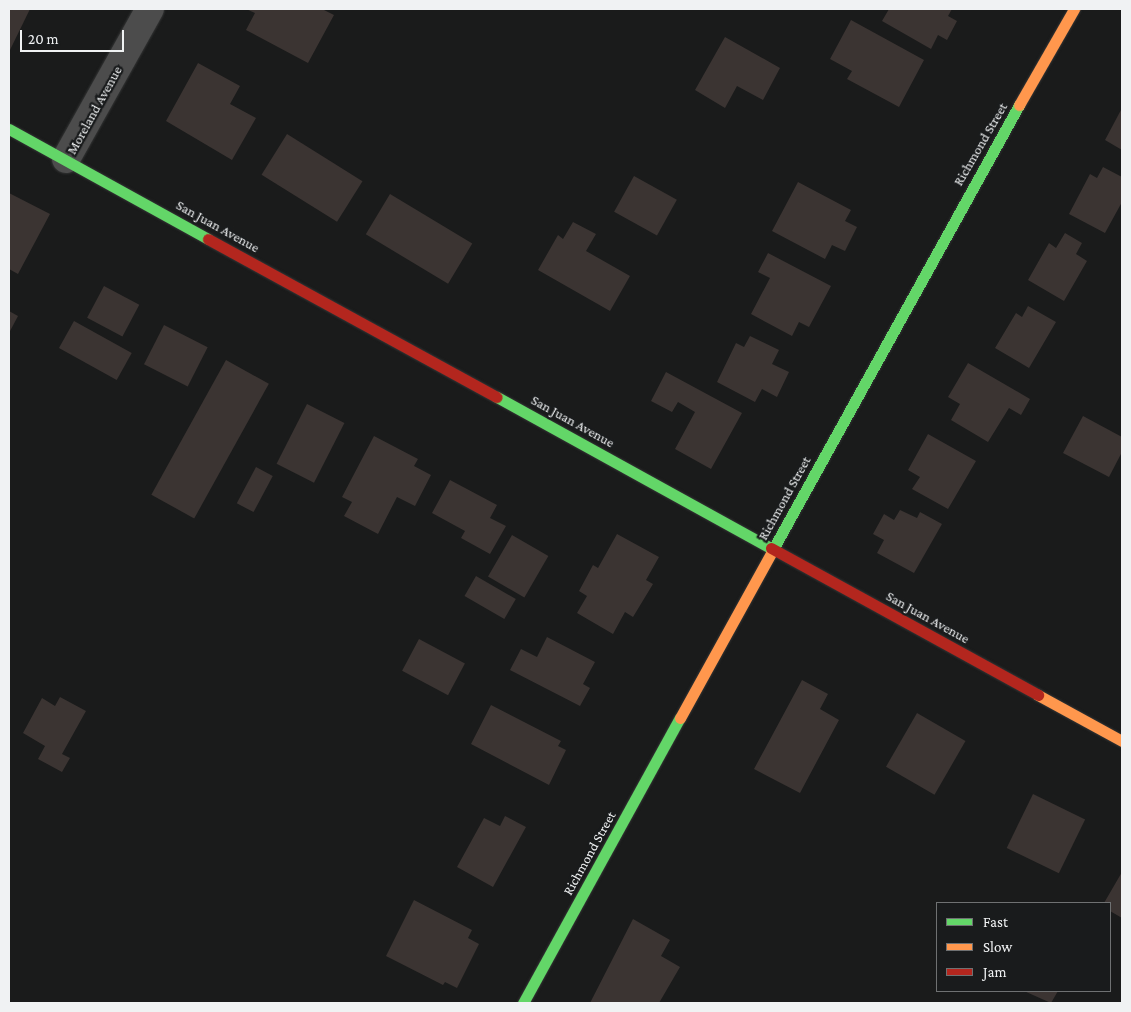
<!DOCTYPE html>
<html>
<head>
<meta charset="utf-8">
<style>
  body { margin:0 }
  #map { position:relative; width:1131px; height:1012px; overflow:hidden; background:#1a1b1b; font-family:"Crimson Pro",serif }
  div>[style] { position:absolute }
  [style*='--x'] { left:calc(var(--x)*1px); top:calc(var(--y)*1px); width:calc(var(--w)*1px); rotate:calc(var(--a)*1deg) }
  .building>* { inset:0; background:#3b3432; transform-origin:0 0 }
  .roads { filter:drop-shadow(0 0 1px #343535) drop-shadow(0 0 1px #343535) }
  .street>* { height:28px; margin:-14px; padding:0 14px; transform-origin:14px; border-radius:14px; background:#4c4c4c }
  .fast>* { height:11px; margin:-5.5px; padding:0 5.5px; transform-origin:5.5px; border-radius:5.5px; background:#63d668 }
  .slow>* { height:11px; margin:-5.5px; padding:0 5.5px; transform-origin:5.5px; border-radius:5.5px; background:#ff974d }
  .jam>* { height:11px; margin:-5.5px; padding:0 5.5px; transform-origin:5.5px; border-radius:5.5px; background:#b3261e }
  span { translate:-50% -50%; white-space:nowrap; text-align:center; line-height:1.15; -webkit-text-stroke:4.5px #191b1c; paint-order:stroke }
  .street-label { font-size:14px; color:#f0f2f3 }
  .frame { position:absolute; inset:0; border:10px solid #f0f2f3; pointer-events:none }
  .legend { position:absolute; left:936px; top:902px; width:175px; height:90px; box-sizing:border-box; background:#191b1c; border:1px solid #6f7172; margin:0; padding:6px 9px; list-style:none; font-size:15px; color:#f0f2f3 }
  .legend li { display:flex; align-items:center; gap:10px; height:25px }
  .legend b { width:25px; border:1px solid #6f7172 }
  .scale { position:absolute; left:20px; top:30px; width:104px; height:22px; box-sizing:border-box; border:2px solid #f0f2f3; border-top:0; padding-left:6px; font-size:15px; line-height:18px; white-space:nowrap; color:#f0f2f3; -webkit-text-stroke:4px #191b1c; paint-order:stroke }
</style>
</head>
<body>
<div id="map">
  <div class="building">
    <div style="clip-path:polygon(9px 9px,30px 9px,9px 52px)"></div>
    <div style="clip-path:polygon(246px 9px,322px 9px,334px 15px,308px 63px,246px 30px,255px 13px)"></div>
    <div style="clip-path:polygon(889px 9px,952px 9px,948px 16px,957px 21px,947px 40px,938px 35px,931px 49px,882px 21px)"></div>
    <div style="clip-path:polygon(851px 20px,924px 60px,899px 107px,847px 79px,852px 71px,830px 59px)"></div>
    <div style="clip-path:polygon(725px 37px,780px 68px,763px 100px,737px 86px,725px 108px,695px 90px)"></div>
    <div style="clip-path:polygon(198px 63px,240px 86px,230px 104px,256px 118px,232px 160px,166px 121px)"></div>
    <div style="clip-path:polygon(1122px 108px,1122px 150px,1105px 140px)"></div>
    <div style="left:287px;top:134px;width:89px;height:48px;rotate:32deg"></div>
    <div style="clip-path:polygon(1103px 167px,1122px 177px,1122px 202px,1105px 233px,1069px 214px,1090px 174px,1097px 178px)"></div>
    <div style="left:634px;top:176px;width:49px;height:41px;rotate:29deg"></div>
    <div style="clip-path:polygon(798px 182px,851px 210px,845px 221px,857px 227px,845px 251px,832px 245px,825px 259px,772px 231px)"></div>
    <div style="clip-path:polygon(9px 193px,50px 214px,18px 274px,9px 269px)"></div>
    <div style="left:390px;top:194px;width:96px;height:47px;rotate:31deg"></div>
    <div style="clip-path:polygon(573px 222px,596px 234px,586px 251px,630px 276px,610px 311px,538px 270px,558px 235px,563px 239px)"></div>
    <div style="clip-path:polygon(1065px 233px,1082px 243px,1076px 254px,1087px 261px,1064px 301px,1028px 280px,1049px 243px,1056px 248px)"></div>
    <div style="clip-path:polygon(768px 253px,831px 286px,809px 327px,799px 322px,792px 336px,751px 314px,770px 278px,758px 272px)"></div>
    <div style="left:104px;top:286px;width:40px;height:36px;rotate:28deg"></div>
    <div style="clip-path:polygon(1028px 306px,1056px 322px,1029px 368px,995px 348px,1016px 313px,1022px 317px)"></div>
    <div style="clip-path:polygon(9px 311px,18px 316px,9px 333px)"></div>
    <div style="left:74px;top:321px;width:66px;height:31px;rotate:29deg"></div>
    <div style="left:164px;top:325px;width:49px;height:44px;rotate:27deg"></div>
    <div style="clip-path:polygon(750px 336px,779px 350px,772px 364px,789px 372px,777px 397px,762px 389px,755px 402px,717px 382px,736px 343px,744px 347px)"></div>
    <div style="left:226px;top:360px;width:49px;height:154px;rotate:29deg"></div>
    <div style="clip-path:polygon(968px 363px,1030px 399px,1021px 415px,1009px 408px,988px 442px,951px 420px,960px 404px,948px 397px)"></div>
    <div style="clip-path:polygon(666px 372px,742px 413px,711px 469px,675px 449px,695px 412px,678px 402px,672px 412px,651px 401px)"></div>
    <div style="left:307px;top:404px;width:42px;height:67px;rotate:27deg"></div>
    <div style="clip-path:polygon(1083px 416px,1122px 437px,1122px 452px,1109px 477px,1063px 453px)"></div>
    <div style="clip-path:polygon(928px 434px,976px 461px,948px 509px,912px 489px,920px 477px,908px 470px)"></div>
    <div style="clip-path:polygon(374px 436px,418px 459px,414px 466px,431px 475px,415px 506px,397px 497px,378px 534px,344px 516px,352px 502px,342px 497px)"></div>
    <div style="left:256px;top:467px;width:19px;height:41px;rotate:28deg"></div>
    <div style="clip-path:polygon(450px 480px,497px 505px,490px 518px,506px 526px,490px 554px,461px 538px,465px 531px,432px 513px)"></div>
    <div style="clip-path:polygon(900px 510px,917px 518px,920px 512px,942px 524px,914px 573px,877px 553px,884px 540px,873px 534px,884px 514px,894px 520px)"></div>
    <div style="clip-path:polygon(617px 534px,659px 557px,646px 580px,653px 584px,633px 617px,625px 612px,613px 634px,577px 613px,587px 596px,579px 591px,593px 565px,598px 568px)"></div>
    <div style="left:512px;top:535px;width:42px;height:48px;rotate:30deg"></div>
    <div style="left:476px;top:576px;width:46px;height:23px;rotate:30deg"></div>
    <div style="clip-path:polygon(547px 637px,595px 662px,583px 684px,590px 688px,580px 706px,510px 670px,521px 649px,537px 657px)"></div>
    <div style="left:419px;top:639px;width:52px;height:36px;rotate:28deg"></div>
    <div style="clip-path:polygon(802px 680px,828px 694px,820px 709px,839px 720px,800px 793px,754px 769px)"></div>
    <div style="clip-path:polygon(60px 697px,86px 711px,62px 754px,70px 758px,62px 772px,38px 759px,45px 746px,23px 733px,42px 698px,55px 706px)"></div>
    <div style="clip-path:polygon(491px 705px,561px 741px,558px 746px,566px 750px,549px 785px,471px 744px)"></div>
    <div style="left:917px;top:713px;width:56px;height:62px;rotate:30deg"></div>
    <div style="left:1033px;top:794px;width:58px;height:60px;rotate:26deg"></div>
    <div style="clip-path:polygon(505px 816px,526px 827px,493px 887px,457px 867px,484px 818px,500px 826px)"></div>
    <div style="clip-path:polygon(1122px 872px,1122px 918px,1110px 911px,1110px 903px,1104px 903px)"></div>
    <div style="clip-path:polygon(414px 900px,472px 930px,468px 938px,479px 944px,457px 988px,445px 982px,443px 985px,386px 956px)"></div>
    <div style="clip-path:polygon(633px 919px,670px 940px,661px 956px,680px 967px,659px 1003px,590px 1003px)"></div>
    <div style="clip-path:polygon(1024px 991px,1058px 991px,1051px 1003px)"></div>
  </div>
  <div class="roads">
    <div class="street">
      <div style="--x:66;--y:159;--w:172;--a:-60.8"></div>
    </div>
    <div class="fast">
      <div style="--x:9;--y:129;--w:227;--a:28.9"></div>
      <div style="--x:497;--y:397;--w:313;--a:28.9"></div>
      <div style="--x:772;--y:551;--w:510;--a:-61.02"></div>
      <div style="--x:523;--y:1003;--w:325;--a:-61.2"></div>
    </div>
    <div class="slow">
      <div style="--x:1019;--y:105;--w:111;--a:-60.2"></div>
      <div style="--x:1038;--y:695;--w:96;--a:28.7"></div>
      <div style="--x:680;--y:718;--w:191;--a:-61.1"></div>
    </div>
    <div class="jam">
      <div style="--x:208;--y:239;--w:329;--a:28.7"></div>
      <div style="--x:771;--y:548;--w:305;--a:28.8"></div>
    </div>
  </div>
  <div class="street-label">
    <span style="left:94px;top:110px;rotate:-61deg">Moreland Avenue</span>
    <span style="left:980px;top:144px;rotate:-60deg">Richmond Street</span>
    <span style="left:218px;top:226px;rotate:29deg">San Juan Avenue</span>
    <span style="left:573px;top:421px;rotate:29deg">San Juan Avenue</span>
    <span style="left:784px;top:498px;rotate:-61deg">Richmond Street</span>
    <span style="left:928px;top:617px;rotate:29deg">San Juan Avenue</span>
    <span style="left:589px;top:853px;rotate:-61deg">Richmond Street</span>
  </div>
  <div class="frame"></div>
  <ul class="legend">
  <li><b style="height:6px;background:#63d668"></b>Fast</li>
  <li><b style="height:6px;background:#ff974d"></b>Slow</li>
  <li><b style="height:6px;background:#b3261e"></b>Jam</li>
  </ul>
  <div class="scale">20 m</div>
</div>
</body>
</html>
